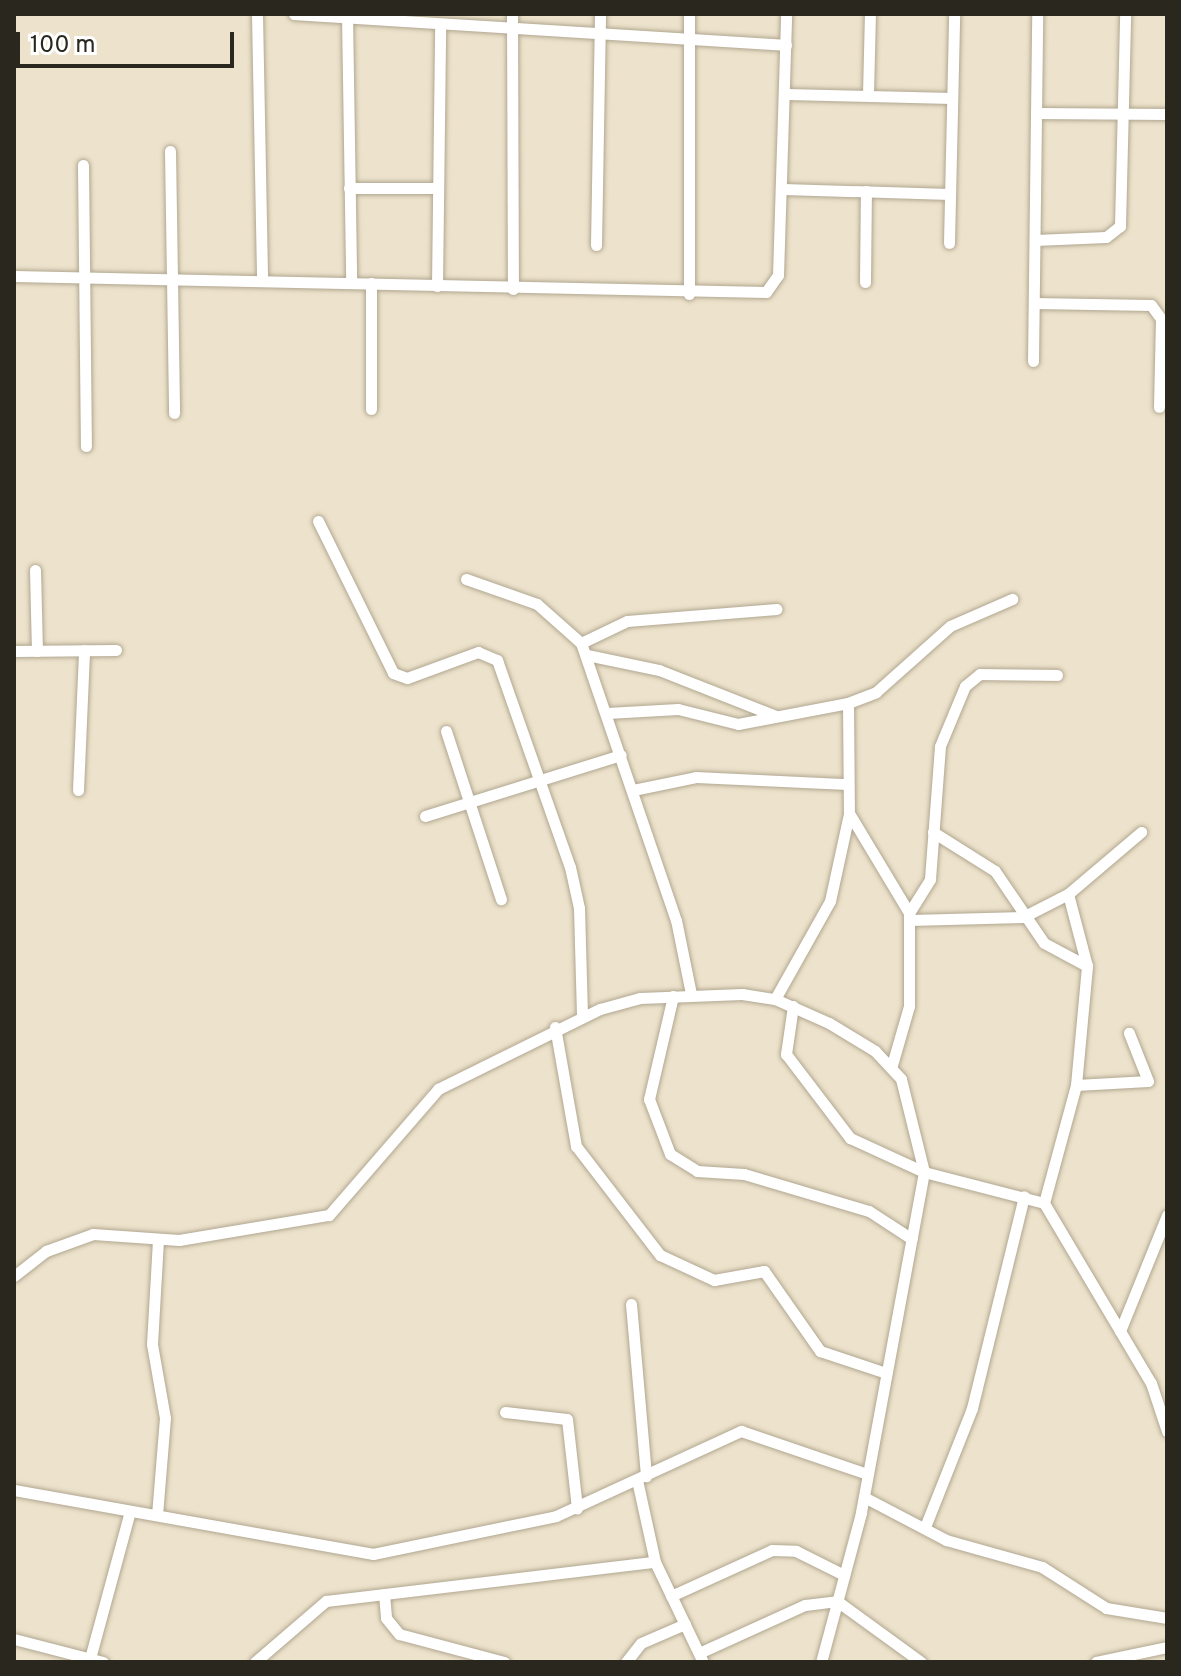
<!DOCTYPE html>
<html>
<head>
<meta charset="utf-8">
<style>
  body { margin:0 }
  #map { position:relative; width:1181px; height:1676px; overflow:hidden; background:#ede2cb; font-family:Overpass,sans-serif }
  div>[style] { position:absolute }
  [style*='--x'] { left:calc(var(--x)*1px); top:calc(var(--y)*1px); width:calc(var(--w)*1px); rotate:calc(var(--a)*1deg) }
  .roads { filter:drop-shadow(0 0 2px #b1a791) drop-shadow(0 0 2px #b1a791) }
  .minor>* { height:11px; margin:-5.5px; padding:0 5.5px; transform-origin:5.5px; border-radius:5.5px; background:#fff }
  span { translate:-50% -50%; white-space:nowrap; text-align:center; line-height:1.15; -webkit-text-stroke:8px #fff; paint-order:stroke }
  .frame { position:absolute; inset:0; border:16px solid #2a271e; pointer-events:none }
  .scale { position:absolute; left:16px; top:32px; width:218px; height:36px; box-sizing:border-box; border:4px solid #2a271e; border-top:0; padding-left:10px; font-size:24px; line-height:28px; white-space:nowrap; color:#2a271e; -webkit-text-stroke:6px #fff; paint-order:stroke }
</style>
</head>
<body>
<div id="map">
  <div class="roads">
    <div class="minor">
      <div style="--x:257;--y:14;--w:267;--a:88.9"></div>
      <div style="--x:294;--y:14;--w:493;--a:3.6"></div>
      <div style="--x:347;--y:14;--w:269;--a:89.1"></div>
      <div style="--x:512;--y:14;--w:275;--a:89.8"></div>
      <div style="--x:689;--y:14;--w:280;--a:90"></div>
      <div style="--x:786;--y:94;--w:166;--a:1.4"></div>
      <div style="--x:868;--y:94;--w:80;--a:-88.6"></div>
      <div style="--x:1036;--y:113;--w:131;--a:0.4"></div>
      <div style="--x:170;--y:151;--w:262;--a:89.1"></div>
      <div style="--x:83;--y:165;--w:281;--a:89.4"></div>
      <div style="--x:349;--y:188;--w:89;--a:0"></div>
      <div style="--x:783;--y:189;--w:167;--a:1.7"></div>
      <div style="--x:1035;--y:240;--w:71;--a:-2.4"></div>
      <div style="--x:1106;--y:237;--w:18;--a:-38"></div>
      <div style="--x:1120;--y:226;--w:212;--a:-88.6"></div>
      <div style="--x:949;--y:243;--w:229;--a:-88.7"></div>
      <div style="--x:596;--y:245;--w:231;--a:-89"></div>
      <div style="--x:14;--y:276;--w:752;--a:1.22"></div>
      <div style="--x:766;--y:292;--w:21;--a:-55"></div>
      <div style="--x:778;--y:275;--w:261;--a:-88.2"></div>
      <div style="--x:865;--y:282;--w:91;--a:-89.4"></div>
      <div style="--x:371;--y:283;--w:126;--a:90"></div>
      <div style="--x:437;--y:286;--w:262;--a:-89.3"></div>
      <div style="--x:1034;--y:303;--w:117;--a:1"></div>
      <div style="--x:1151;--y:305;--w:17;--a:54"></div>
      <div style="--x:1161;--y:319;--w:88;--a:91.3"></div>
      <div style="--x:1033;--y:361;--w:347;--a:-89.3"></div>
      <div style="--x:318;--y:521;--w:169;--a:63.7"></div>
      <div style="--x:393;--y:673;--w:15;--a:20"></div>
      <div style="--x:407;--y:678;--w:76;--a:-20.1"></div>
      <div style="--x:478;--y:652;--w:21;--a:23"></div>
      <div style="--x:497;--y:660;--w:219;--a:70.6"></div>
      <div style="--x:570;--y:867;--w:42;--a:77.6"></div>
      <div style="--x:579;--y:908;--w:108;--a:88.4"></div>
      <div style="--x:35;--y:570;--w:81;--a:88.6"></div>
      <div style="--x:466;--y:579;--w:75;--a:19.4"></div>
      <div style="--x:537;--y:604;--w:59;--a:41.6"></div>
      <div style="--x:581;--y:643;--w:293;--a:71.1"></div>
      <div style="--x:676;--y:920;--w:76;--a:78.5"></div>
      <div style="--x:581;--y:643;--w:51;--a:-25.6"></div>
      <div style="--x:627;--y:621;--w:150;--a:-4.6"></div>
      <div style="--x:14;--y:651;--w:102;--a:-0.6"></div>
      <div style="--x:587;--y:655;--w:74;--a:11.8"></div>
      <div style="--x:659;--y:670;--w:126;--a:21.5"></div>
      <div style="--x:848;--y:703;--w:110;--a:89.5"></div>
      <div style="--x:849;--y:813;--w:117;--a:59"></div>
      <div style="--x:909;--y:913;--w:93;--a:90"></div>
      <div style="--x:909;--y:1006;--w:61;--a:106.1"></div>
      <div style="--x:607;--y:713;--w:71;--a:-3.2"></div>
      <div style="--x:678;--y:709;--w:62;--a:14"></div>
      <div style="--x:738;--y:724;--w:112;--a:-10.8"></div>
      <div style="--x:848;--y:703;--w:30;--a:-21"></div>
      <div style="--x:876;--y:692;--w:99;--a:-41.7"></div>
      <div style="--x:950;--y:626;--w:68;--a:-23.5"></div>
      <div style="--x:446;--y:731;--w:177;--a:71.9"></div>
      <div style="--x:78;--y:790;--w:140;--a:-87.5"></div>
      <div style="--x:633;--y:790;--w:64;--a:-11.7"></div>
      <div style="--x:696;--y:777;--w:151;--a:2.7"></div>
      <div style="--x:425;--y:816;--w:205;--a:-17.3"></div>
      <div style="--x:933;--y:832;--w:73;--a:32.2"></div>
      <div style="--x:995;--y:871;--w:87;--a:55.8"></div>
      <div style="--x:1044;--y:943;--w:49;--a:28.1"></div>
      <div style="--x:909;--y:913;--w:40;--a:-58"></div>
      <div style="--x:930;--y:879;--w:133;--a:-85.7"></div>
      <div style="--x:940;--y:746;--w:65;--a:-67.4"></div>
      <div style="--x:965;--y:686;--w:19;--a:-39"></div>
      <div style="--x:980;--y:674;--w:77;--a:0.7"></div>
      <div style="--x:910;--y:920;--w:113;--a:-1.5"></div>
      <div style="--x:1023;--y:917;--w:51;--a:-27.1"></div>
      <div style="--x:1068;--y:894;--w:96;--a:-40.3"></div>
      <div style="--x:673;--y:996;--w:106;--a:103.1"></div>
      <div style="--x:649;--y:1099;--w:59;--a:69.1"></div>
      <div style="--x:670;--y:1154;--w:32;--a:32"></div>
      <div style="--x:697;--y:1171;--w:47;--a:3.7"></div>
      <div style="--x:744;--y:1174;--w:130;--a:16.5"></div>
      <div style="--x:869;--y:1211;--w:51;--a:33.1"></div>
      <div style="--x:775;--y:999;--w:112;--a:-60.7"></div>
      <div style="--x:830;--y:901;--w:89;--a:-77.7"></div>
      <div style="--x:793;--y:1006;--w:49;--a:98.3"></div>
      <div style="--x:786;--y:1054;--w:106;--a:52.7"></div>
      <div style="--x:850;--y:1138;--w:81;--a:24.7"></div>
      <div style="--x:924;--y:1172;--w:124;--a:14.5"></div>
      <div style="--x:1044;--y:1203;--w:209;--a:59.3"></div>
      <div style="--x:1151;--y:1383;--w:51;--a:71.6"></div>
      <div style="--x:555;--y:1027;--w:121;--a:80"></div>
      <div style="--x:576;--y:1146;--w:138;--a:52.4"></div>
      <div style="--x:660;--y:1255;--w:60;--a:24.8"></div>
      <div style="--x:714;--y:1280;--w:51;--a:-10.2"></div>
      <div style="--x:764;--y:1271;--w:98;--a:55"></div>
      <div style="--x:820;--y:1351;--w:70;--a:18.4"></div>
      <div style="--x:1076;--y:1085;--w:72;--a:-3.2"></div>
      <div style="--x:1148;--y:1081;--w:52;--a:-111.6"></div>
      <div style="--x:1044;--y:1203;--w:122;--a:-74.8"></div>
      <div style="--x:1076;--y:1085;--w:120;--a:-84.7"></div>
      <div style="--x:1087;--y:966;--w:74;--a:-104.8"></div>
      <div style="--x:14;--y:1276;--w:41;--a:-38"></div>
      <div style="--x:46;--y:1251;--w:50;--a:-19.9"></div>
      <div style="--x:93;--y:1234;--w:86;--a:4"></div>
      <div style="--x:179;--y:1240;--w:152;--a:-9.5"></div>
      <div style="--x:329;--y:1215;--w:167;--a:-49.1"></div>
      <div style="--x:438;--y:1089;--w:181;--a:-26.3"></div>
      <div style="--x:600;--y:1009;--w:41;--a:-15.4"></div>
      <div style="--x:640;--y:998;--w:102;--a:-2.2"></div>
      <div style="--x:742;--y:994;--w:33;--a:9"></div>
      <div style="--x:775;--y:999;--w:59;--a:24"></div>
      <div style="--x:829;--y:1023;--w:54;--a:31.3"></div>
      <div style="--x:875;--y:1051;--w:38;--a:47"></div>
      <div style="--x:901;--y:1079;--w:96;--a:76.1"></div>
      <div style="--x:924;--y:1172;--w:347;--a:100.5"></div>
      <div style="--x:861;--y:1513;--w:154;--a:105"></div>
      <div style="--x:631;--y:1304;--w:173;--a:85"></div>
      <div style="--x:1120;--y:1331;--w:125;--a:-67.9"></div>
      <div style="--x:505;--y:1412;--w:62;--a:6.4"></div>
      <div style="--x:567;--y:1419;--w:90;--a:83.6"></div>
      <div style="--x:637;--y:1480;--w:84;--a:77.6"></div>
      <div style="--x:655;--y:1562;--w:111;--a:64.4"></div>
      <div style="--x:14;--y:1490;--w:365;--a:10.1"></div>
      <div style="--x:373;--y:1554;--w:187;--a:-11.7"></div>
      <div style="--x:556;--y:1516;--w:204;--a:-24.7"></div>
      <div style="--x:741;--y:1431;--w:133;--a:18.8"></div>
      <div style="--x:864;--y:1497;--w:93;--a:27.7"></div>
      <div style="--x:946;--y:1540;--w:100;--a:15.7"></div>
      <div style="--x:1042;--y:1567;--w:76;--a:32.6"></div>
      <div style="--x:1106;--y:1608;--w:62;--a:9.3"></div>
      <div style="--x:157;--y:1515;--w:97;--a:-85.3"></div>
      <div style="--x:165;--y:1418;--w:75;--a:-100"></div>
      <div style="--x:152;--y:1344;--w:103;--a:-86.7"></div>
      <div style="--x:925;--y:1527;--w:128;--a:-68.4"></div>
      <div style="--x:972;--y:1408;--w:218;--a:-76.2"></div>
      <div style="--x:384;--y:1594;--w:24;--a:85"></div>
      <div style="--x:386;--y:1618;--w:21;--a:51"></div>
      <div style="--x:399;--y:1634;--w:109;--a:14.9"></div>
      <div style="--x:671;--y:1596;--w:111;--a:-24.5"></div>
      <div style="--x:772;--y:1550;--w:24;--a:2"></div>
      <div style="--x:796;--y:1551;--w:54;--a:26.6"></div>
      <div style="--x:14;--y:1639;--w:92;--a:14.5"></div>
      <div style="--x:699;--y:1653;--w:116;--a:-24.4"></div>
      <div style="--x:805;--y:1605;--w:32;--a:-7"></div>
      <div style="--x:837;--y:1601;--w:104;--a:36"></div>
      <div style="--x:89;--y:1662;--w:156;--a:-74.8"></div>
      <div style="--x:255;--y:1662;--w:94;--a:-40.7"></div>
      <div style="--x:326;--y:1601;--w:331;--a:-6.8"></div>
      <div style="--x:626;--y:1662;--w:24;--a:-52"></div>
      <div style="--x:641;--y:1643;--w:48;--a:-23.4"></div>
      <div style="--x:1096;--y:1662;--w:73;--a:-11.9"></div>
    </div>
  </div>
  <div class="frame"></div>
  <div class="scale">100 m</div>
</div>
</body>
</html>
